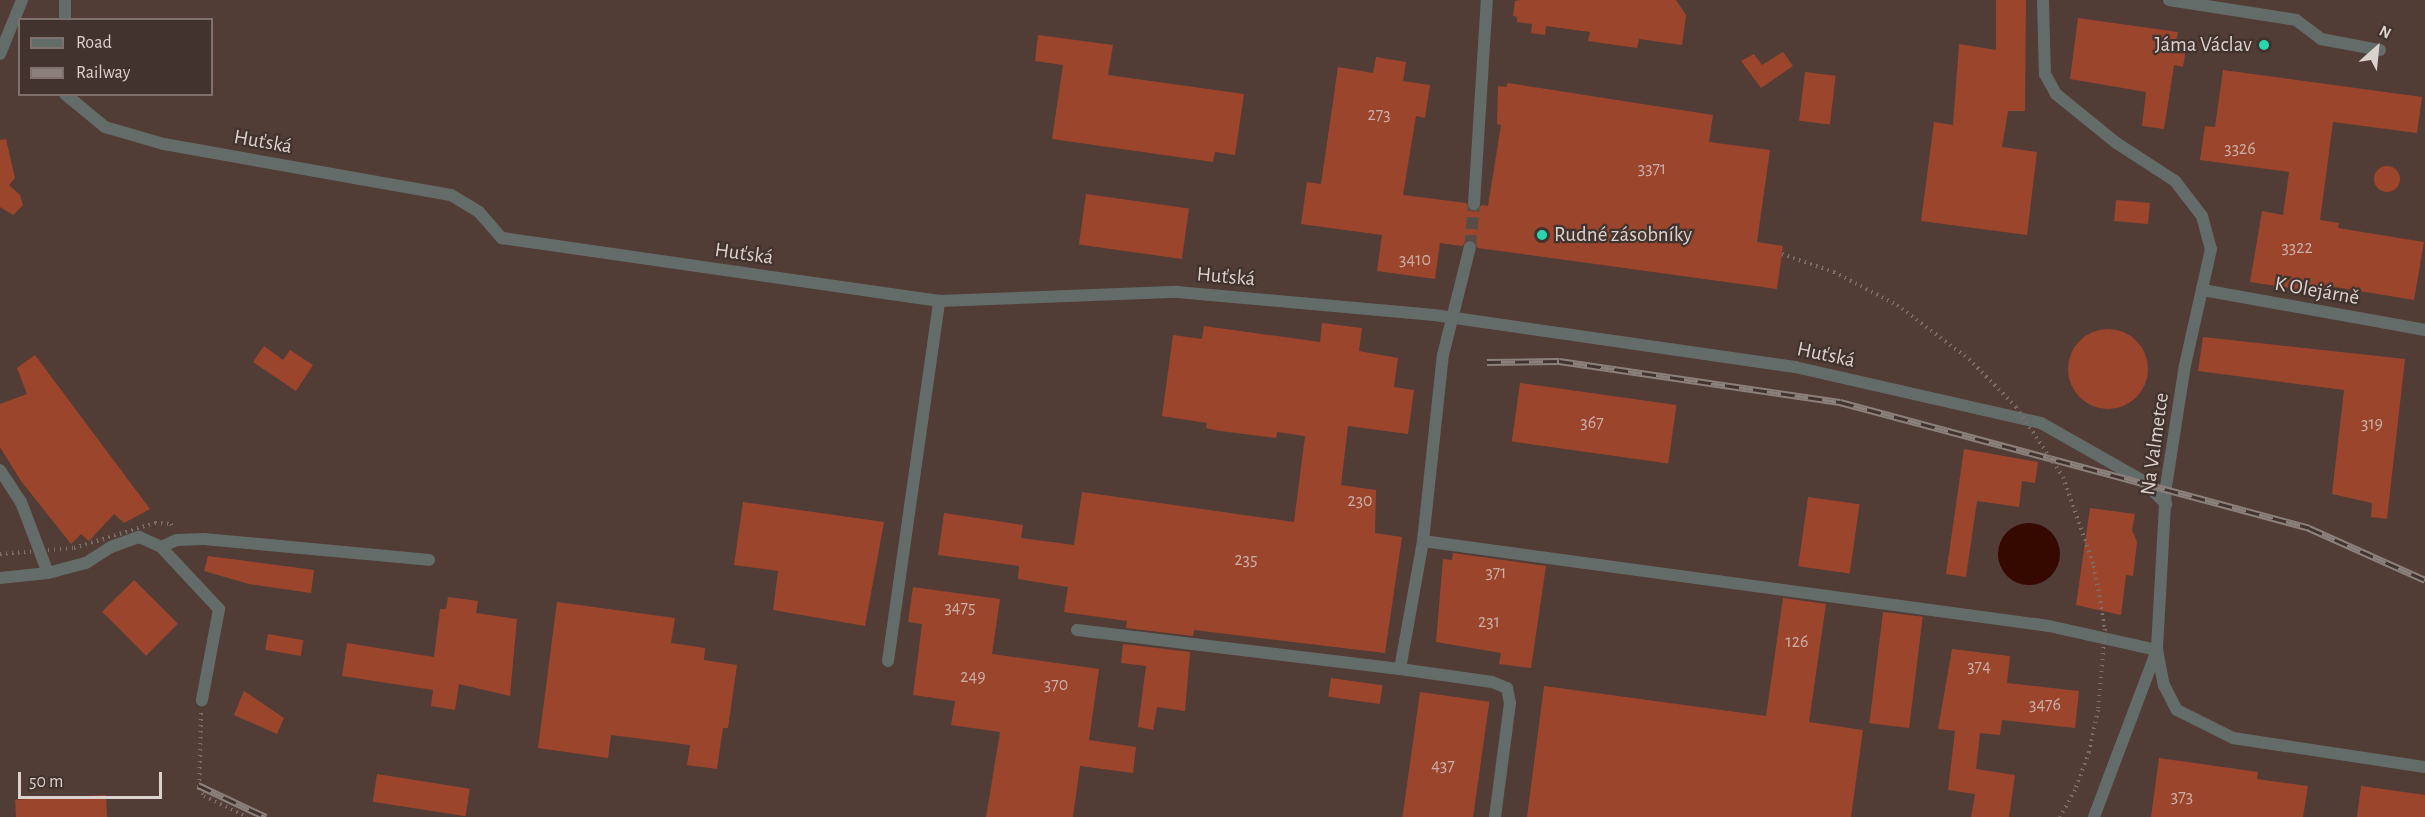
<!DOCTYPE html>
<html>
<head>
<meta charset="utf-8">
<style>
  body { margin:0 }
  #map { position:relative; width:2425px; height:817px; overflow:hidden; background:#42332e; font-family:"Alegreya Sans",sans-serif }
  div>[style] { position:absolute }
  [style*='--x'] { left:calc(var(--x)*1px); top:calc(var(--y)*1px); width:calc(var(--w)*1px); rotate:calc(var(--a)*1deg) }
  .built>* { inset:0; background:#523c36 }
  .water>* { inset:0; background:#350800 }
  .round { border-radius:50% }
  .building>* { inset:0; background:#9c452d; transform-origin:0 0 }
  .minor-tunnel>* { height:12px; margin-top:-6px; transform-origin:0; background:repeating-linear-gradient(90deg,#594b46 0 12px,transparent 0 18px) }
  .path>* { height:4px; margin-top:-2px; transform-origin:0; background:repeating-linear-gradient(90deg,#7c6f6b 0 1.5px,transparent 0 6px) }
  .service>* { height:12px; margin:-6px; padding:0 6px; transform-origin:6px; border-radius:6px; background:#646c69 }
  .minor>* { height:12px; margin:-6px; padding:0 6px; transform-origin:6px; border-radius:6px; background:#646c69 }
  .rail>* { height:7px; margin-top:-3.5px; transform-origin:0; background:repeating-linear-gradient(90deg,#42332e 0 14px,#8c807c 0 28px); box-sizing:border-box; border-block:2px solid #8c807c }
  .path-bridge>* { height:4px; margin-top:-2px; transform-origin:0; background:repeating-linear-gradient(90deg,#7c6f6b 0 1.5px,transparent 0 6px) }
  .dots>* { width:16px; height:16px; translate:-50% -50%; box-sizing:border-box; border:3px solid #42332e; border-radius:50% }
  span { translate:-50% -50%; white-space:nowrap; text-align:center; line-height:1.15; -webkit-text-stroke:4.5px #42332e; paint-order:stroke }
  .number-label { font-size:18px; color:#cbaea6 }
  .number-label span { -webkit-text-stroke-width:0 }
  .poi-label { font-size:21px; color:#dbd1ce }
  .right { translate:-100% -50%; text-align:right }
  .left { translate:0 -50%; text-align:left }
  .street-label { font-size:21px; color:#dbd1ce }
  .legend { position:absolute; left:18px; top:18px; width:195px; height:78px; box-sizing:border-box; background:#42332e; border:2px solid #7f726e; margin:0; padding:8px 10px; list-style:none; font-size:18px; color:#dbd1ce }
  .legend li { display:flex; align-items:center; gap:12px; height:30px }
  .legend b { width:30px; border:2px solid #7f726e }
  .north { position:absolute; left:2347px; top:18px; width:60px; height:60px; -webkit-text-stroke:4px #42332e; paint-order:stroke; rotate:27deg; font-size:16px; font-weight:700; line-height:24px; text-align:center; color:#dbd1ce }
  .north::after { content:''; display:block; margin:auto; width:21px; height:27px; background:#dbd1ce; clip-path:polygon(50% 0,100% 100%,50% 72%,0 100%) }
  .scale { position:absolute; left:18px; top:772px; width:144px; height:27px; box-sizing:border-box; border:3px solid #dbd1ce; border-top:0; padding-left:8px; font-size:18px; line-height:21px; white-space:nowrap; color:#dbd1ce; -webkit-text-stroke:4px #42332e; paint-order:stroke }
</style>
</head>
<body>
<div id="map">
  <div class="built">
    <div style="clip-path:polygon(evenodd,0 0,2425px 0,2425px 817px,0 817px,0 0,20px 20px,212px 20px,212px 94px,20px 94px,20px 20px)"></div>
  </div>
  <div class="water">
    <div class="round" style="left:1998px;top:523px;width:62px;height:62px"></div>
  </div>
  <div class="building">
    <div style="clip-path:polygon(1676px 0,1686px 15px,1682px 45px,1639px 39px,1637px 48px,1588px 41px,1590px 32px,1546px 26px,1545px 35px,1531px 33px,1532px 24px,1517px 22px,1517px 17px,1513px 16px,1515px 1px,1520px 0)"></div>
    <div style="clip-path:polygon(1996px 0,2026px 0,2025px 111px,2008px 111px,2002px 147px,2037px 152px,2027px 235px,1921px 221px,1934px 122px,1953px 125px,1959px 44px,1996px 50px)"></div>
    <div style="clip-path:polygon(2078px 18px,2178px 32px,2175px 47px,2186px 49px,2183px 67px,2174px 65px,2164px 129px,2142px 126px,2146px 92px,2070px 79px)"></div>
    <div style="clip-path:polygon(1038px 35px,1113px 45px,1108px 75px,1244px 94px,1235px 155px,1215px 152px,1213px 162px,1052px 139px,1063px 65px,1035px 61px)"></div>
    <div style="clip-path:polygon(1783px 52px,1793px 66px,1761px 88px,1741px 61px,1754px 54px,1762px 65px)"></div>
    <div style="clip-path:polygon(1376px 57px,1406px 62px,1403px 81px,1430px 85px,1425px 118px,1416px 116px,1403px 195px,1466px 203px,1473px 212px,1482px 205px,1488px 206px,1501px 125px,1497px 124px,1498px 86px,1506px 87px,1508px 83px,1713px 115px,1709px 142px,1770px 150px,1757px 242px,1783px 246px,1777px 289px,1478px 248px,1471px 239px,1462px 246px,1440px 243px,1435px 279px,1377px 271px,1382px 235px,1301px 224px,1307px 182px,1321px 184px,1338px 67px,1373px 73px)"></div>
    <div style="clip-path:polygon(2223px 70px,2422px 97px,2417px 133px,2333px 122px,2320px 220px,2339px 223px,2338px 228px,2424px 242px,2414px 300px,2329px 286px,2328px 294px,2250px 282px,2262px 211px,2283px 215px,2289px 172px,2200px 160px,2205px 126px,2215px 127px)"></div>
    <div style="left:1805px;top:72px;width:31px;height:49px;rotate:7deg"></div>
    <div style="clip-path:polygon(6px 139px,15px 178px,9px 185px,20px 195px,23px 205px,13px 215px,0 207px,0 140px)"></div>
    <div class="round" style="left:2374px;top:166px;width:26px;height:26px"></div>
    <div style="left:1086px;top:194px;width:104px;height:51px;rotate:8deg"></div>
    <div style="left:2116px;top:200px;width:34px;height:21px;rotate:5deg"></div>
    <div style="clip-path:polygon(1322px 323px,1362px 328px,1359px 351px,1398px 358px,1394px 387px,1414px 390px,1408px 434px,1348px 426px,1341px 485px,1376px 490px,1375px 533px,1402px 537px,1385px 653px,1194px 630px,1193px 636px,1126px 628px,1127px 621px,1064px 612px,1068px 587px,1018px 579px,1019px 566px,938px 555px,944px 513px,1023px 525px,1021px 538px,1074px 545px,1082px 492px,1294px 522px,1305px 436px,1277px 432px,1276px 438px,1220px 431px,1206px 428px,1207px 423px,1162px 416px,1173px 335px,1202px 339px,1204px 326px,1320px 342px)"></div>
    <div class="round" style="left:2068px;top:329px;width:80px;height:80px"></div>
    <div style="clip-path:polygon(2203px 337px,2405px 359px,2387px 519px,2371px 517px,2372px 503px,2332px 494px,2344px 390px,2198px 371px)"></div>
    <div style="clip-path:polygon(264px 346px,283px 360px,290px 350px,313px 365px,296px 391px,253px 362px)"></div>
    <div style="clip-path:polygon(35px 355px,150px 509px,124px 523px,114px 514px,89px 541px,81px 534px,71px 544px,21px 481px,0 447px,0 404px,27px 394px,17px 368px)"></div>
    <div style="left:1520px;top:383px;width:158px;height:59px;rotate:8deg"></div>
    <div style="clip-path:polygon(1964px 449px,2038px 462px,2035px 483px,2022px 481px,2019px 507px,1977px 501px,1966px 577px,1946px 574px)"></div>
    <div style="left:1808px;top:497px;width:52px;height:70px;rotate:8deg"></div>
    <div style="clip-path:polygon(743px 502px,884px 522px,865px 626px,773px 610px,778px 571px,734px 565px)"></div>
    <div style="clip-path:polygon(2090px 508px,2135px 514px,2132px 530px,2137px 542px,2133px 576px,2126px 575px,2121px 615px,2076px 605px)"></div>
    <div style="clip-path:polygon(1453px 553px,1546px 566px,1531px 668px,1499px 664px,1501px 653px,1436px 642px,1443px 559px,1452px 560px)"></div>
    <div style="clip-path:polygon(208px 556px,314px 570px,311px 593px,249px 584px,204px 571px)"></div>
    <div style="left:134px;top:580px;width:62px;height:45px;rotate:45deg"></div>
    <div style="clip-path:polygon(913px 587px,1000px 599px,992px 654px,1099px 669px,1089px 740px,1136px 747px,1133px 773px,1080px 766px,1073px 817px,986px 817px,1000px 732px,951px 725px,955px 701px,913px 695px,922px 624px,908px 622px)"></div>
    <div style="clip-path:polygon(448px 597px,478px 601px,476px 613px,517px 619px,510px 696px,459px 684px,455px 710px,431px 706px,433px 690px,342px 676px,347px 643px,434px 657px,440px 609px,446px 609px)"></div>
    <div style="clip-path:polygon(1783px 598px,1826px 604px,1809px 722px,1863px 730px,1851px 817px,1527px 817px,1544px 686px,1766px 716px)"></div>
    <div style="clip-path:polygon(557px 602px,675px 618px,671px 643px,705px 648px,704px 660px,737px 665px,728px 728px,723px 728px,717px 769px,687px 765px,690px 745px,611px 735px,608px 758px,538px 748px)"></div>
    <div style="left:1883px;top:612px;width:40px;height:112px;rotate:7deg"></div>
    <div style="left:268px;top:634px;width:36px;height:16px;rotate:10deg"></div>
    <div style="clip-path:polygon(1123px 644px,1190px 652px,1185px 711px,1157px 707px,1153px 730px,1138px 727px,1146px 666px,1121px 663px)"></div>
    <div style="clip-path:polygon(1952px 649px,2010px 656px,2007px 683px,2079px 691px,2075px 728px,2002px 720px,2000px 735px,1980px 733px,1976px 769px,2015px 775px,2009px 817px,1971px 817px,1975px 794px,1948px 790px,1955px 731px,1938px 729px)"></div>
    <div style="left:1331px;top:678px;width:52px;height:19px;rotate:8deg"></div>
    <div style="clip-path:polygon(244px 691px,284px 718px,277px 734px,234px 715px)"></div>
    <div style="left:1420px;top:692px;width:70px;height:126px;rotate:8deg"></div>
    <div style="clip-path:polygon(2159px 758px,2258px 772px,2257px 779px,2308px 786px,2303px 817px,2151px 817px)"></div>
    <div style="left:377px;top:774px;width:94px;height:28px;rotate:9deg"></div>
    <div style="clip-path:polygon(2361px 786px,2425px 795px,2425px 817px,2357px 817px)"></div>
    <div style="left:106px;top:795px;width:22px;height:91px;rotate:87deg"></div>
  </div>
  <div class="minor-tunnel">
    <div style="--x:1470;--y:247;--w:43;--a:-84.7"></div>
  </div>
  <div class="path">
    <div style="--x:155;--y:523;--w:16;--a:4"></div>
    <div style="--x:171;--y:524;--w:4;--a:63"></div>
    <div style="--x:201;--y:713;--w:75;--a:91.5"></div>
    <div style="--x:199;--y:788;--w:9;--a:58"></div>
    <div style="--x:204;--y:796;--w:48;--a:26"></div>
  </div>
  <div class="service">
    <div style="--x:2169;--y:0;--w:129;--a:8.9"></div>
    <div style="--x:2296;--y:20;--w:31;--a:37"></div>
    <div style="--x:2321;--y:39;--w:60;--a:10.6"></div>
    <div style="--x:0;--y:54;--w:58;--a:-67.8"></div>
    <div style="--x:2203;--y:290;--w:226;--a:10.2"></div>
    <div style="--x:1434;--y:315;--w:365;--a:8.2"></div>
    <div style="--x:1795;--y:367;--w:252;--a:12.8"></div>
    <div style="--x:2041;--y:423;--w:117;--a:29.6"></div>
    <div style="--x:2143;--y:481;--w:33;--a:45"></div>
    <div style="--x:0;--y:470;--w:38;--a:57"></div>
    <div style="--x:21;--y:502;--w:76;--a:69.2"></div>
    <div style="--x:48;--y:573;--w:39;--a:-15"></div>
    <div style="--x:86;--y:563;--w:30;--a:-33"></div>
    <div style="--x:111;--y:547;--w:30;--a:-20"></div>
    <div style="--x:139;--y:537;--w:24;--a:24"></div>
    <div style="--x:161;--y:547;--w:85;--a:46.9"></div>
    <div style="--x:219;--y:609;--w:93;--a:100.6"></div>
    <div style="--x:1423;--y:541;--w:187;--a:-83.9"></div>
    <div style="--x:1443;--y:355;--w:111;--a:-76"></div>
    <div style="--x:161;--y:547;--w:17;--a:-24"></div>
    <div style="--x:177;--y:540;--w:27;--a:-2"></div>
    <div style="--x:204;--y:539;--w:226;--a:5.3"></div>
    <div style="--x:0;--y:578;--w:48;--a:-5.9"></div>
    <div style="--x:1400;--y:669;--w:93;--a:8"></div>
    <div style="--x:1492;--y:682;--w:16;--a:22"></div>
    <div style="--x:1507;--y:688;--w:15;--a:79"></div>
    <div style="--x:1510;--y:703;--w:115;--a:97.5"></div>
  </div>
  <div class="minor">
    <div style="--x:65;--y:0;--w:20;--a:90"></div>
    <div style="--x:2043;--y:0;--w:74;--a:88.5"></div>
    <div style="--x:2045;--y:74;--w:23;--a:61"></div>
    <div style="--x:2056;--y:94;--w:76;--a:39.1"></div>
    <div style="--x:2115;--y:142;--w:72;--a:33"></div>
    <div style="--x:2175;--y:181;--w:44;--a:52.4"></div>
    <div style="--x:2202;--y:216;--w:34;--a:75"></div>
    <div style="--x:2211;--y:249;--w:119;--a:102.6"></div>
    <div style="--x:2185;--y:365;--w:123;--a:98.9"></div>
    <div style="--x:2166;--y:487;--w:163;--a:93.2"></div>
    <div style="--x:2157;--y:650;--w:36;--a:79"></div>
    <div style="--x:2164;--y:685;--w:28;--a:63"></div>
    <div style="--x:2177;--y:710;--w:63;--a:26.6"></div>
    <div style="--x:2233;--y:738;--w:194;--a:8.6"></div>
    <div style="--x:65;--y:94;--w:52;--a:39.5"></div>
    <div style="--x:105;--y:127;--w:61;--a:16.1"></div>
    <div style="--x:164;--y:144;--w:291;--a:10.1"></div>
    <div style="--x:451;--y:195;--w:33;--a:31"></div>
    <div style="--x:479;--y:212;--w:35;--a:49"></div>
    <div style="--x:502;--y:238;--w:442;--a:8.2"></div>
    <div style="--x:939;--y:301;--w:238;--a:-2.2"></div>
    <div style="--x:1177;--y:292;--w:258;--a:5.1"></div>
    <div style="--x:1474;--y:204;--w:204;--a:-86.4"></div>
    <div style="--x:1077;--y:630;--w:325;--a:6.9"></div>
    <div style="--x:1400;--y:669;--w:130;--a:-79.8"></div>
    <div style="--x:1423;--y:541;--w:632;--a:7.73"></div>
    <div style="--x:2049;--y:626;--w:111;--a:12.5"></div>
    <div style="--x:2157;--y:650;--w:178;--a:110.7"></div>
    <div style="--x:888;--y:661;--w:364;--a:-81.9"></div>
  </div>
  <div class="rail">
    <div style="--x:1487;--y:362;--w:72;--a:-0.8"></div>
    <div style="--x:1559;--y:361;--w:284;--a:8.3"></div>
    <div style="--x:1840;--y:402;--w:486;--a:15"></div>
    <div style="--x:2309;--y:528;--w:127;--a:24.1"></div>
    <div style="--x:198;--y:785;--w:75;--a:25.2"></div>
  </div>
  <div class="path-bridge">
    <div style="--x:1782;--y:254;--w:55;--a:19.1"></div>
    <div style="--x:1834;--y:272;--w:71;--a:27.6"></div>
    <div style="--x:1897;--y:305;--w:90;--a:36.9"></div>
    <div style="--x:1969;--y:359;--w:67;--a:45.6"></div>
    <div style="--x:2016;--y:407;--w:84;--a:56.1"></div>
    <div style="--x:2063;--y:477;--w:94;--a:70.8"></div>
    <div style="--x:2094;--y:566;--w:64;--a:80.1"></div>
    <div style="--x:2105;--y:629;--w:81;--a:94.9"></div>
    <div style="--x:2098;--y:710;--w:43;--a:102.1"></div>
    <div style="--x:2089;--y:752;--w:40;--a:110.2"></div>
    <div style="--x:2075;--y:790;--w:31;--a:119"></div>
    <div style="--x:0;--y:554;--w:74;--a:-4.6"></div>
    <div style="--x:74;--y:548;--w:85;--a:-17.2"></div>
  </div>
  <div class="dots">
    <div style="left:2264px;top:45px;background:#29d5ac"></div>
    <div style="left:1542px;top:235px;background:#29d5ac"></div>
  </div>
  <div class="number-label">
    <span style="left:1379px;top:115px">273</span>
    <span style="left:2240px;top:149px">3326</span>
    <span style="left:1652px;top:169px">3371</span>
    <span style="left:2297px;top:248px">3322</span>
    <span style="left:1415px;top:260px">3410</span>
    <span style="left:1592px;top:423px">367</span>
    <span style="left:2372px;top:424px">319</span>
    <span style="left:1360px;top:501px">230</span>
    <span style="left:1246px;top:560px">235</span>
    <span style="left:1496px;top:573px">371</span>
    <span style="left:960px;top:608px">3475</span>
    <span style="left:1489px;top:622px">231</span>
    <span style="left:1797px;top:642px">126</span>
    <span style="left:1979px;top:667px">374</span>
    <span style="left:973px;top:677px">249</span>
    <span style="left:1056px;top:685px">370</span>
    <span style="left:2045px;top:705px">3476</span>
    <span style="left:1443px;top:766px">437</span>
    <span style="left:2182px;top:797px">373</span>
  </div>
  <div class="poi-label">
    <span class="right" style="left:2252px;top:45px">Jáma Václav</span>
    <span class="left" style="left:1554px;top:235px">Rudné zásobníky</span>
  </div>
  <div class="street-label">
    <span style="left:263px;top:142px;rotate:10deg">Huťská</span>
    <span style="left:744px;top:254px;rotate:8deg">Huťská</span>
    <span style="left:1226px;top:277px;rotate:5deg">Huťská</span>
    <span style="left:2317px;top:291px;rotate:10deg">K Olejárně</span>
    <span style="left:1826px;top:355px;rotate:12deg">Huťská</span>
    <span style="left:2155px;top:444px;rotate:-82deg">Na Valmetce</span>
  </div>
  <ul class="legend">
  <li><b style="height:8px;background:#646c69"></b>Road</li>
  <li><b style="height:8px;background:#8c807c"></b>Railway</li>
  </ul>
  <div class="north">N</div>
  <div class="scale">50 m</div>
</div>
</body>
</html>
